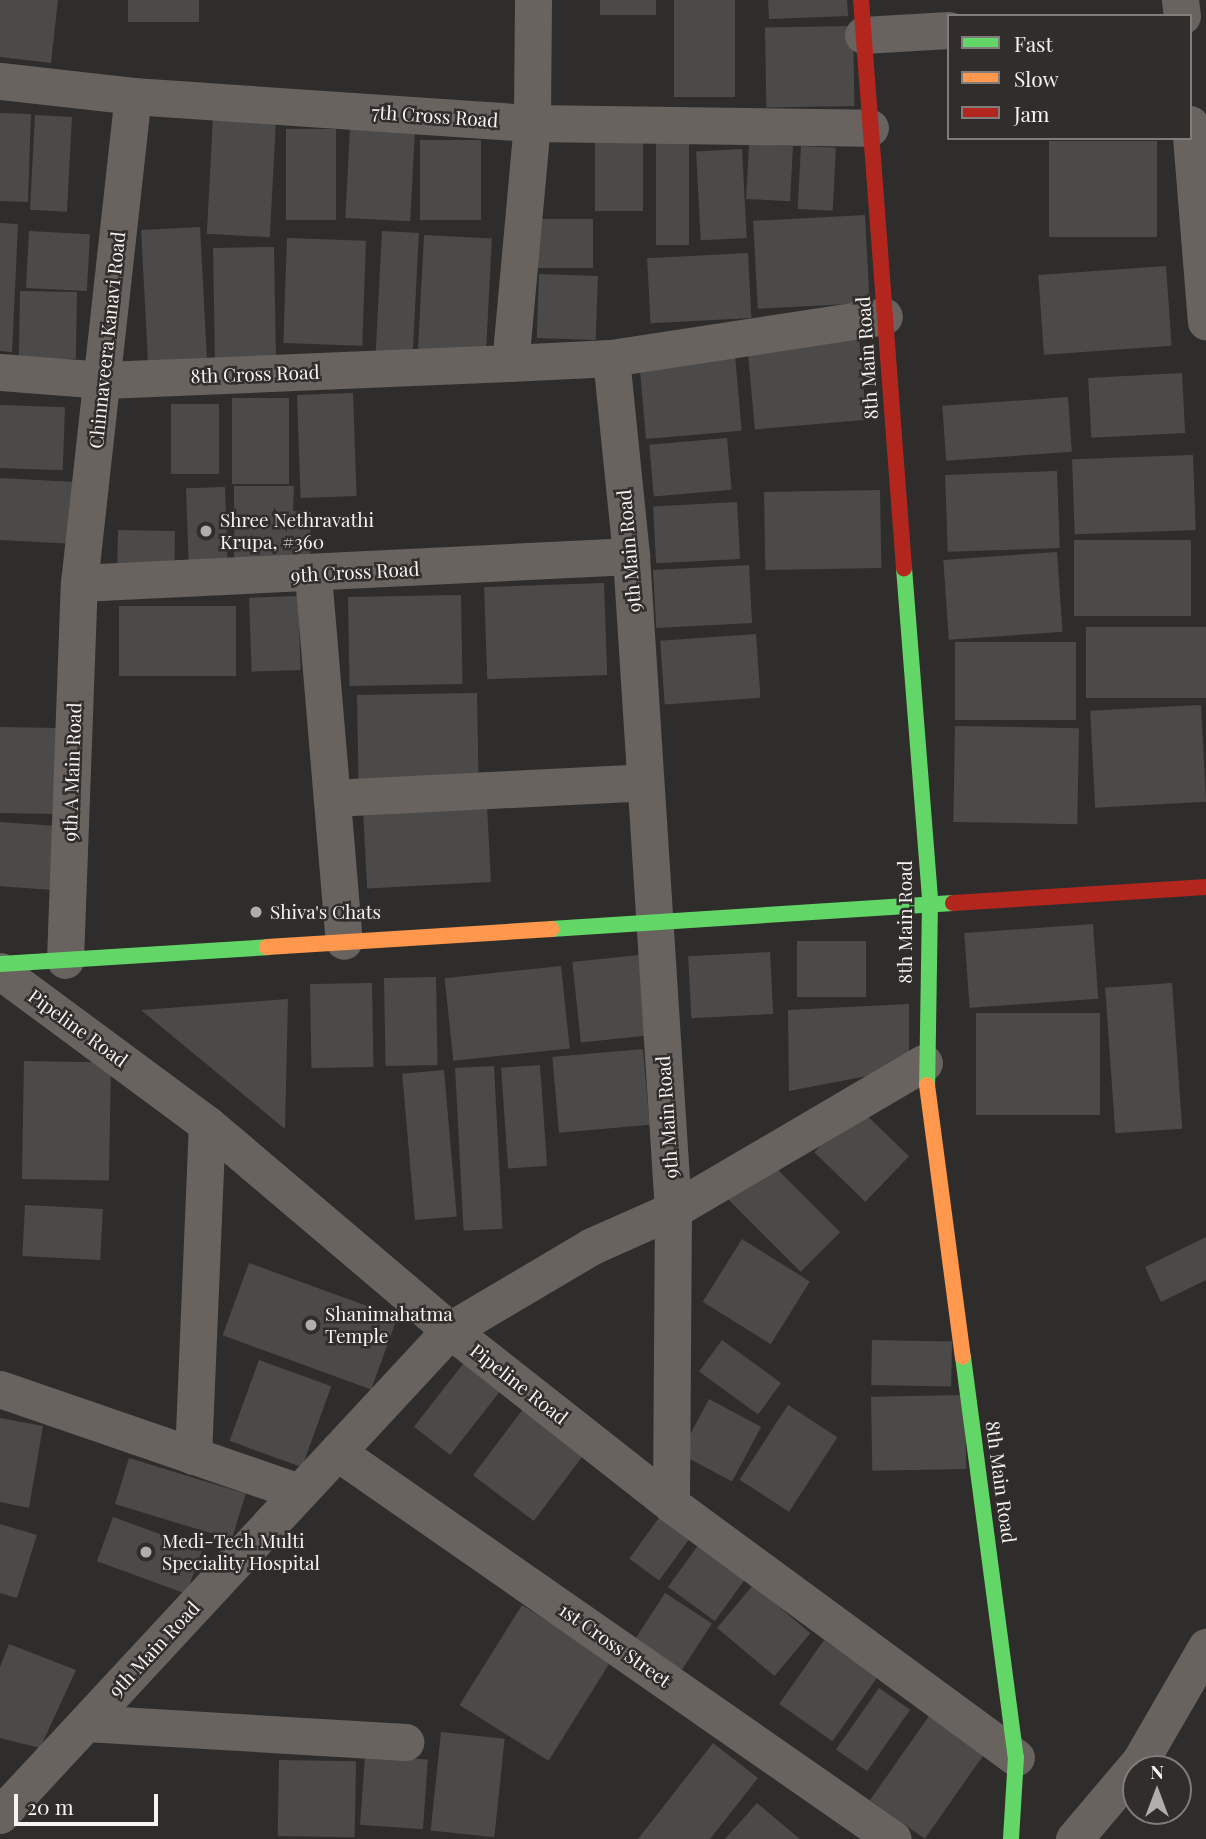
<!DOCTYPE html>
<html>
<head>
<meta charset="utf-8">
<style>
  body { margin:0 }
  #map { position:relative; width:1206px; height:1839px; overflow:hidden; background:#2f2d2c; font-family:"Playfair Display",serif }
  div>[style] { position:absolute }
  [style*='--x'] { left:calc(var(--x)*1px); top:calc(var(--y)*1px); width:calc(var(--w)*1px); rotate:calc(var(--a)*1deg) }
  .building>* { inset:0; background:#4b4a49; transform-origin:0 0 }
  .street>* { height:37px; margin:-18.5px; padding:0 18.5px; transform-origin:18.5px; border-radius:18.5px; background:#68635f }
  .fast>* { height:16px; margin:-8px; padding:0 8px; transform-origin:8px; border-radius:8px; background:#63d668 }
  .slow>* { height:16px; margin:-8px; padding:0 8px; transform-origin:8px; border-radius:8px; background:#ff974d }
  .jam>* { height:16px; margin:-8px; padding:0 8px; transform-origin:8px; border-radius:8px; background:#b3261e }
  .dots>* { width:19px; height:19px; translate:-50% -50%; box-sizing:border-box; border:4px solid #302d2b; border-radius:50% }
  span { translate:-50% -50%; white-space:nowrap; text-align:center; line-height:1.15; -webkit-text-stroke:5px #302d2b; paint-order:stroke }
  .street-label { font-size:19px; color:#f6f3f2 }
  .poi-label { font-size:19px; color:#f6f3f2 }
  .left { translate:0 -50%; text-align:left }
  .legend { position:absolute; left:947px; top:14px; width:245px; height:126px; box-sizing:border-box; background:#302d2b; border:2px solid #7f7c7b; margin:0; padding:9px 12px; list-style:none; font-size:21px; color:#f6f3f2 }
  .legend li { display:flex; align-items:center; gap:14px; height:35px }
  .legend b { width:35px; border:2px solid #7f7c7b }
  .north { position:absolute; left:1122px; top:1755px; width:70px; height:70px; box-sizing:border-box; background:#302d2b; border:2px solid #7f7c7b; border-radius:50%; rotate:0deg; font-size:19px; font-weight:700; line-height:28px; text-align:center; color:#f6f3f2 }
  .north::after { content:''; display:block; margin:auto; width:24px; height:32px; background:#b0aead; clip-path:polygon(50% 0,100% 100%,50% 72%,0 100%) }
  .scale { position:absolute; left:14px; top:1794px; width:144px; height:32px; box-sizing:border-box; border:4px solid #f6f3f2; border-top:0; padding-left:9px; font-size:21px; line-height:24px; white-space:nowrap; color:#f6f3f2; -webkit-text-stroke:5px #302d2b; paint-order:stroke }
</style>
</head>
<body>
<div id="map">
  <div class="building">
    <div style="clip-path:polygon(0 0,58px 0,51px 63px,0 57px)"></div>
    <div style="left:128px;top:0;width:71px;height:22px"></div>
    <div style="left:600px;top:0;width:56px;height:15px"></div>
    <div style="left:674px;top:0;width:61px;height:97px"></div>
    <div style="clip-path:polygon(768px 0,847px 0,848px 16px,769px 19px)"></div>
    <div style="left:853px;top:26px;width:80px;height:88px;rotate:89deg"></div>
    <div style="left:0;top:113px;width:31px;height:88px;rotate:2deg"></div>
    <div style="left:35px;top:115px;width:37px;height:95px;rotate:3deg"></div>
    <div style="left:213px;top:117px;width:63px;height:117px;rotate:3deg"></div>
    <div style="left:350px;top:128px;width:65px;height:90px;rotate:3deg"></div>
    <div style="left:286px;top:129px;width:50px;height:91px"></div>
    <div style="left:595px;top:136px;width:48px;height:75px"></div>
    <div style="left:656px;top:139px;width:33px;height:106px"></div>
    <div style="left:420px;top:140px;width:61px;height:80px"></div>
    <div style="left:1157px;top:141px;width:96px;height:108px;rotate:90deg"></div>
    <div style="left:749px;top:144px;width:44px;height:55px;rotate:3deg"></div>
    <div style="left:801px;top:146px;width:35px;height:63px;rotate:3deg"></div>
    <div style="left:742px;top:149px;width:89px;height:46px;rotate:87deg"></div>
    <div style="left:865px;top:215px;width:88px;height:112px;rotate:87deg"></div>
    <div style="left:593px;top:219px;width:49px;height:55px;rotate:90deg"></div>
    <div style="clip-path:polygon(0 223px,18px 224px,12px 352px,0 351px)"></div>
    <div style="left:200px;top:227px;width:131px;height:59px;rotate:87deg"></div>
    <div style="left:29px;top:231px;width:61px;height:57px;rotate:3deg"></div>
    <div style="left:382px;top:231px;width:37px;height:123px;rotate:3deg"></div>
    <div style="left:424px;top:235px;width:68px;height:114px;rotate:3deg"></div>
    <div style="left:287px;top:238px;width:79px;height:105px;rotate:2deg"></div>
    <div style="left:274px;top:247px;width:119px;height:61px;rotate:89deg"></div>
    <div style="left:748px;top:253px;width:65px;height:101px;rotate:87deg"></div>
    <div style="left:1166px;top:266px;width:80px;height:128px;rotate:86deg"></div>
    <div style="left:539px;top:274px;width:59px;height:64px;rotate:2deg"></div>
    <div style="left:20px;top:291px;width:57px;height:67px;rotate:1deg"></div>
    <div style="left:859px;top:336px;width:84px;height:112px;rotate:85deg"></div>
    <div style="left:735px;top:355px;width:76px;height:96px;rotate:85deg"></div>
    <div style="left:1182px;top:373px;width:60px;height:94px;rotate:87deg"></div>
    <div style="left:353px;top:393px;width:103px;height:56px;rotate:88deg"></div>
    <div style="left:1068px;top:397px;width:55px;height:126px;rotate:86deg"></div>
    <div style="left:232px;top:398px;width:57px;height:86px"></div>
    <div style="left:171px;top:404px;width:48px;height:70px"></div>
    <div style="left:0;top:405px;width:65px;height:63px;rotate:2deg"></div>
    <div style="left:727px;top:438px;width:52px;height:78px;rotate:85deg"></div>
    <div style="left:1193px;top:455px;width:75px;height:121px;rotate:88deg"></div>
    <div style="left:1057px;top:471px;width:77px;height:112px;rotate:88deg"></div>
    <div style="left:0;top:478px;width:75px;height:62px;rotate:3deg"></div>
    <div style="clip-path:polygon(234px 486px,294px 486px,293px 511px,311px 512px,310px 568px,234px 567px)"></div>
    <div style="left:225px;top:487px;width:86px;height:39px;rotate:88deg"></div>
    <div style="left:880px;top:490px;width:78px;height:116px;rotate:89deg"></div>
    <div style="left:737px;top:502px;width:57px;height:84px;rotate:87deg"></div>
    <div style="left:175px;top:531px;width:41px;height:57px;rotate:91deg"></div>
    <div style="left:1191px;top:540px;width:76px;height:117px;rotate:90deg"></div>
    <div style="left:1057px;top:552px;width:80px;height:114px;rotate:86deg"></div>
    <div style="left:749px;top:565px;width:58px;height:96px;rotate:87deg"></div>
    <div style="left:604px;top:583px;width:92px;height:120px;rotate:88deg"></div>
    <div style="left:461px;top:595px;width:89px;height:113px;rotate:89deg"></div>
    <div style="left:298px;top:596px;width:74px;height:49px;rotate:88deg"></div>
    <div style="left:119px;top:606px;width:117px;height:70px"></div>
    <div style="left:1206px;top:627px;width:71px;height:120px;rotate:90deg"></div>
    <div style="left:756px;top:634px;width:64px;height:96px;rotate:86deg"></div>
    <div style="left:955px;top:642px;width:121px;height:78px"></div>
    <div style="left:477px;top:693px;width:90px;height:120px;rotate:89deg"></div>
    <div style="left:1201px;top:705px;width:97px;height:111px;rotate:87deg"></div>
    <div style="left:955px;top:726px;width:124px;height:96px;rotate:1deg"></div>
    <div style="left:0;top:727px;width:58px;height:86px;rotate:1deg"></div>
    <div style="left:487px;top:806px;width:76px;height:124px;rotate:87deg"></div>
    <div style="left:0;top:822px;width:58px;height:64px;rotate:4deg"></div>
    <div style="left:1093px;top:924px;width:75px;height:129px;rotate:86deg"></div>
    <div style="left:797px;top:941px;width:69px;height:56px"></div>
    <div style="left:770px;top:952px;width:62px;height:82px;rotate:87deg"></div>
    <div style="left:639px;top:955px;width:81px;height:67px;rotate:84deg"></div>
    <div style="left:561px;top:966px;width:83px;height:117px;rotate:84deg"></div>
    <div style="left:436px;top:977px;width:88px;height:52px;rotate:89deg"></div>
    <div style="left:372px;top:983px;width:84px;height:62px;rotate:89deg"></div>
    <div style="left:1172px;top:983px;width:146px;height:67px;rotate:86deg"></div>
    <div style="clip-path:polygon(288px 999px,285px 1129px,141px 1010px)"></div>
    <div style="clip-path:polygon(909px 1004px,909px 1068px,789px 1091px,788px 1010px)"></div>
    <div style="left:976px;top:1013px;width:124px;height:102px"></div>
    <div style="left:643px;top:1049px;width:76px;height:91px;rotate:85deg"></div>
    <div style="left:24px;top:1061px;width:87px;height:118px;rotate:1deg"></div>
    <div style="left:540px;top:1065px;width:101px;height:39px;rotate:86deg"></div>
    <div style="left:494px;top:1066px;width:163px;height:39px;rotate:87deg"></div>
    <div style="left:444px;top:1070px;width:147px;height:42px;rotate:85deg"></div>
    <div style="left:858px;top:1107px;width:71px;height:63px;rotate:44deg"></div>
    <div style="left:766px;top:1158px;width:105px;height:56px;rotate:45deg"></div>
    <div style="left:25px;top:1205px;width:78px;height:51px;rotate:3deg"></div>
    <div style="clip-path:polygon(1206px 1237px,1206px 1280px,1161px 1302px,1145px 1267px)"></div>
    <div style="left:742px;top:1239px;width:80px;height:74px;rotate:32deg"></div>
    <div style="left:249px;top:1263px;width:158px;height:77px;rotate:20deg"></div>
    <div style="left:722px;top:1340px;width:73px;height:39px;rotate:36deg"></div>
    <div style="left:872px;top:1340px;width:80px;height:45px;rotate:1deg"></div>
    <div style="left:470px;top:1355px;width:46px;height:91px;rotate:38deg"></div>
    <div style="left:259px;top:1360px;width:77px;height:86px;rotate:20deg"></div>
    <div style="left:965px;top:1395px;width:74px;height:94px;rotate:89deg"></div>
    <div style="left:709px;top:1399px;width:59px;height:62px;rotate:28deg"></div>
    <div style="left:526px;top:1405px;width:76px;height:88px;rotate:37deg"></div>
    <div style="left:788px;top:1405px;width:59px;height:89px;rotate:33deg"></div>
    <div style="clip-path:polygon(0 1418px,43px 1426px,29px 1508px,0 1502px)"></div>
    <div style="left:129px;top:1458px;width:122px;height:48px;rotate:17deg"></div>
    <div style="left:661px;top:1515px;width:37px;height:54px;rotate:36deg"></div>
    <div style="left:113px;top:1517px;width:95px;height:47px;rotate:20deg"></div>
    <div style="clip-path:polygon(0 1524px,37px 1535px,17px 1598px,0 1593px)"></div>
    <div style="left:702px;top:1540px;width:58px;height:58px;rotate:36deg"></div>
    <div style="left:753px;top:1585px;width:75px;height:56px;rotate:40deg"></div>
    <div style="left:665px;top:1593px;width:56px;height:56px;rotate:33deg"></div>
    <div style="left:522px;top:1605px;width:105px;height:118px;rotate:32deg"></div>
    <div style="left:824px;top:1640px;width:65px;height:78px;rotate:35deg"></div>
    <div style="clip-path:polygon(9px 1644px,76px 1670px,40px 1748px,0 1738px,0 1667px)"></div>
    <div style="left:879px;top:1688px;width:38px;height:75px;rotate:35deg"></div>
    <div style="left:929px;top:1716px;width:67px;height:103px;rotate:35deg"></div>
    <div style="left:441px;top:1732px;width:64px;height:99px;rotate:6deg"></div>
    <div style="clip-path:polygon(713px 1743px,758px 1778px,710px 1839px,638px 1839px)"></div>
    <div style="left:365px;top:1755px;width:63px;height:70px;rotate:4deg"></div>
    <div style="left:279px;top:1760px;width:77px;height:76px;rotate:1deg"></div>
    <div style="clip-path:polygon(757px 1803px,800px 1839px,725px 1839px)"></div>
  </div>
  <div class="street">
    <div style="--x:533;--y:0;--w:123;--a:90.5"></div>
    <div style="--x:532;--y:123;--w:241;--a:95.2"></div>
    <div style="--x:510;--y:363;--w:101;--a:-2.8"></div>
    <div style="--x:611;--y:358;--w:199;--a:84.2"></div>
    <div style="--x:631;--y:556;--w:655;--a:86.33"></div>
    <div style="--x:673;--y:1210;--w:294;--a:90.4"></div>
    <div style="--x:1180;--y:0;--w:16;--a:83"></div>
    <div style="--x:863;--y:35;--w:86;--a:-3.3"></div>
    <div style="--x:0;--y:81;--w:134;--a:6.4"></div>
    <div style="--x:133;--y:96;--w:400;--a:3.9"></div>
    <div style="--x:532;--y:123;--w:338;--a:0.8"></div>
    <div style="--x:1190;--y:124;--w:198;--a:85.4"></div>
    <div style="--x:611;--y:358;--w:276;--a:-8.7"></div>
    <div style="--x:0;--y:372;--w:104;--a:4.4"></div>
    <div style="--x:104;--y:380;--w:406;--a:-2.4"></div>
    <div style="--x:313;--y:575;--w:367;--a:85.2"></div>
    <div style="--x:79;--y:583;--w:553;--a:-2.8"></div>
    <div style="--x:332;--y:798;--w:313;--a:-2.9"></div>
    <div style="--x:65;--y:960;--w:377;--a:-87.9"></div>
    <div style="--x:79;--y:583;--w:490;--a:-83.7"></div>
    <div style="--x:0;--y:971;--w:257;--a:36.5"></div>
    <div style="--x:207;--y:1124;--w:319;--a:40.3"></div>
    <div style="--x:450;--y:1330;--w:281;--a:38.2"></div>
    <div style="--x:671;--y:1504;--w:428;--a:36.3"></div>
    <div style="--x:0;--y:1389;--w:316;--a:19"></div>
    <div style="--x:337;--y:1452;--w:677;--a:34.84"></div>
    <div style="--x:193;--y:1456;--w:332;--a:-87.6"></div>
    <div style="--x:86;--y:1723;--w:320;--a:3.4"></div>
    <div style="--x:0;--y:1815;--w:662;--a:-47.14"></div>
    <div style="--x:450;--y:1330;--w:165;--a:-30.6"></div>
    <div style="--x:592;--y:1246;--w:89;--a:-24"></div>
    <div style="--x:673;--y:1210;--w:291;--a:-30.4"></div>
    <div style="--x:1074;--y:1839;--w:102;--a:-49.8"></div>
    <div style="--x:1140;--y:1761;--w:132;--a:-59.9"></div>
  </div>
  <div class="fast">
    <div style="--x:904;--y:568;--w:335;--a:85.5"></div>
    <div style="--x:930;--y:902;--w:183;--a:90.9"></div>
    <div style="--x:551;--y:929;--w:403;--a:-3.7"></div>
    <div style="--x:0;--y:964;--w:268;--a:-3.6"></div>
    <div style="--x:963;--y:1357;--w:403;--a:82.5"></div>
    <div style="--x:1016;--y:1757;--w:82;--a:93.5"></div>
  </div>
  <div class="slow">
    <div style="--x:267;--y:947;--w:285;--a:-3.6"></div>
    <div style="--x:927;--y:1085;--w:274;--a:82.5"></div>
  </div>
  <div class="jam">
    <div style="--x:861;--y:0;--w:570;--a:85.67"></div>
    <div style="--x:953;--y:903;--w:254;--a:-3.6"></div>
  </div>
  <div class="dots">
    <div style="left:206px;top:531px;background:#b0aead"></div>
    <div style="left:256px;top:912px;background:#b0aead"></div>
    <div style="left:311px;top:1325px;background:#b0aead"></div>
    <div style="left:146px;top:1552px;background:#b0aead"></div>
  </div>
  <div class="street-label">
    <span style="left:435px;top:116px;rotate:4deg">7th Cross Road</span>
    <span style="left:107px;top:340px;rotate:-84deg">Chinnaveera Kanavi Road</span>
    <span style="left:867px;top:358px;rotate:-94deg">8th Main Road</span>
    <span style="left:255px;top:374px;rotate:-2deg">8th Cross Road</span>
    <span style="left:629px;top:551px;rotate:-95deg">9th Main Road</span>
    <span style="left:355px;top:572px;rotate:-3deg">9th Cross Road</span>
    <span style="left:72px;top:772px;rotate:-88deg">9th A Main Road</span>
    <span style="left:905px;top:922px;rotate:-90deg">8th Main Road</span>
    <span style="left:78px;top:1028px;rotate:36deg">Pipeline Road</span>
    <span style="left:667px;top:1117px;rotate:-94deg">9th Main Road</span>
    <span style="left:519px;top:1384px;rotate:38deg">Pipeline Road</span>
    <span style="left:1001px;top:1482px;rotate:82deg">8th Main Road</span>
    <span style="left:615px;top:1645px;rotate:35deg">1st Cross Street</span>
    <span style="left:154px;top:1649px;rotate:-47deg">9th Main Road</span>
  </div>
  <div class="poi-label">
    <span class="left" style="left:220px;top:531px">Shree Nethravathi<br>Krupa, #360</span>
    <span class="left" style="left:270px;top:912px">Shiva's Chats</span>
    <span class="left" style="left:325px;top:1325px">Shanimahatma<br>Temple</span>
    <span class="left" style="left:162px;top:1552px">Medi-Tech Multi<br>Speciality Hospital</span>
  </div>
  <ul class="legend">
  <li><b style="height:9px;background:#63d668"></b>Fast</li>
  <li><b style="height:9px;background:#ff974d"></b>Slow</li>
  <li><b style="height:9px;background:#b3261e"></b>Jam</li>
  </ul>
  <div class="north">N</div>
  <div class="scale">20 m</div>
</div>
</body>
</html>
